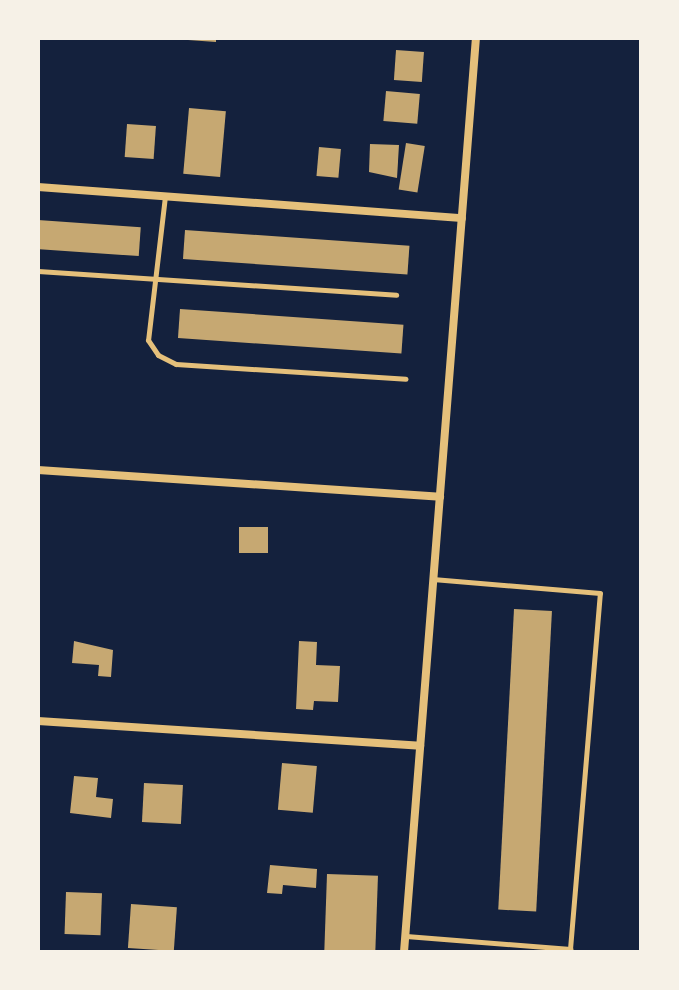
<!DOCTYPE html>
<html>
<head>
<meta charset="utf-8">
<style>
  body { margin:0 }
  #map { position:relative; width:679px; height:990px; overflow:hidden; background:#14213d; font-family:"Source Sans 3",sans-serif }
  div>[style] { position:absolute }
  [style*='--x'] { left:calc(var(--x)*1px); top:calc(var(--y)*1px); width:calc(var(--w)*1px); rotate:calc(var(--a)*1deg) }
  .building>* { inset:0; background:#c6a872; transform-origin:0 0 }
  .service>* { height:5px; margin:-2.5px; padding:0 2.5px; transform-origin:2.5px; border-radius:2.5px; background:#e5c07b }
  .minor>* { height:8px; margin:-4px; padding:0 4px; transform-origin:4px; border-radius:4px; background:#e5c07b }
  span { translate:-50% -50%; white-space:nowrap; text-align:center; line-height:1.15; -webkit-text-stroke:8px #f6f1e7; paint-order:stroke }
  .frame { position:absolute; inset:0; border:40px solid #f6f1e7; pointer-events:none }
</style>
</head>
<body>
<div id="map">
  <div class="building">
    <div style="clip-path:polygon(188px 38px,216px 38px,216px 42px,188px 40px)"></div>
    <div style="left:396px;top:50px;width:28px;height:30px;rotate:4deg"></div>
    <div style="left:386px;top:91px;width:34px;height:30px;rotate:5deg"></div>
    <div style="left:189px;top:108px;width:37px;height:66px;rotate:5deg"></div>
    <div style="left:127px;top:124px;width:29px;height:33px;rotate:4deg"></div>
    <div style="left:406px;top:143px;width:19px;height:47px;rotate:9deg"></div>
    <div style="clip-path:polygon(370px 144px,399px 145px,397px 178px,369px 172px)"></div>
    <div style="left:319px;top:147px;width:22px;height:29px;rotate:5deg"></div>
    <div style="left:38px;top:220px;width:103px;height:29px;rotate:4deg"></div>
    <div style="left:185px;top:230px;width:225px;height:29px;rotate:4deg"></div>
    <div style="left:180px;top:309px;width:224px;height:29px;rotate:4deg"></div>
    <div style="left:239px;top:527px;width:29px;height:26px"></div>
    <div style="left:514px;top:609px;width:38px;height:301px;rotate:3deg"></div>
    <div style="clip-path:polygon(74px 641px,113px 650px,111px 677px,98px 676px,99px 665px,72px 663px)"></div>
    <div style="clip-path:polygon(299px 641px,317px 642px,316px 665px,340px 666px,338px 702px,314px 701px,313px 710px,296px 709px)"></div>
    <div style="left:282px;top:763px;width:35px;height:47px;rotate:5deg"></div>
    <div style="clip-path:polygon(74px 776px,98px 778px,96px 797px,113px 799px,111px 818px,70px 813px)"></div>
    <div style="left:144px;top:783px;width:39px;height:39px;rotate:3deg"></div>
    <div style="clip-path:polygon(270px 865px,317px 869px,316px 888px,283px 885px,282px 894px,267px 893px)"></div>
    <div style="left:327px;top:874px;width:51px;height:78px;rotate:2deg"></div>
    <div style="left:66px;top:892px;width:36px;height:42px;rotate:2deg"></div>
    <div style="left:131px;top:904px;width:46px;height:44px;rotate:4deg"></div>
  </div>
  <div class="service">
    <div style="--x:165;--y:196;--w:145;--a:96.7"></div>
    <div style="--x:148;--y:340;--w:18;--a:56"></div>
    <div style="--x:158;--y:355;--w:20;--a:27"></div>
    <div style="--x:176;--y:364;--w:230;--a:3.7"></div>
    <div style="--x:38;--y:271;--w:359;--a:3.8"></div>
    <div style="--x:406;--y:936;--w:165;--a:4.5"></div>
    <div style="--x:570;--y:949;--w:357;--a:-85.2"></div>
    <div style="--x:600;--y:593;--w:168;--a:-175.2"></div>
  </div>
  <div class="minor">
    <div style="--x:38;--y:187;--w:425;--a:4.2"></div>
    <div style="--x:38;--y:470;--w:403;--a:3.8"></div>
    <div style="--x:38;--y:721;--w:383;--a:3.7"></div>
    <div style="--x:404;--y:952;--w:917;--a:-85.5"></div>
  </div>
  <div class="frame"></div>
</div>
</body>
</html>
